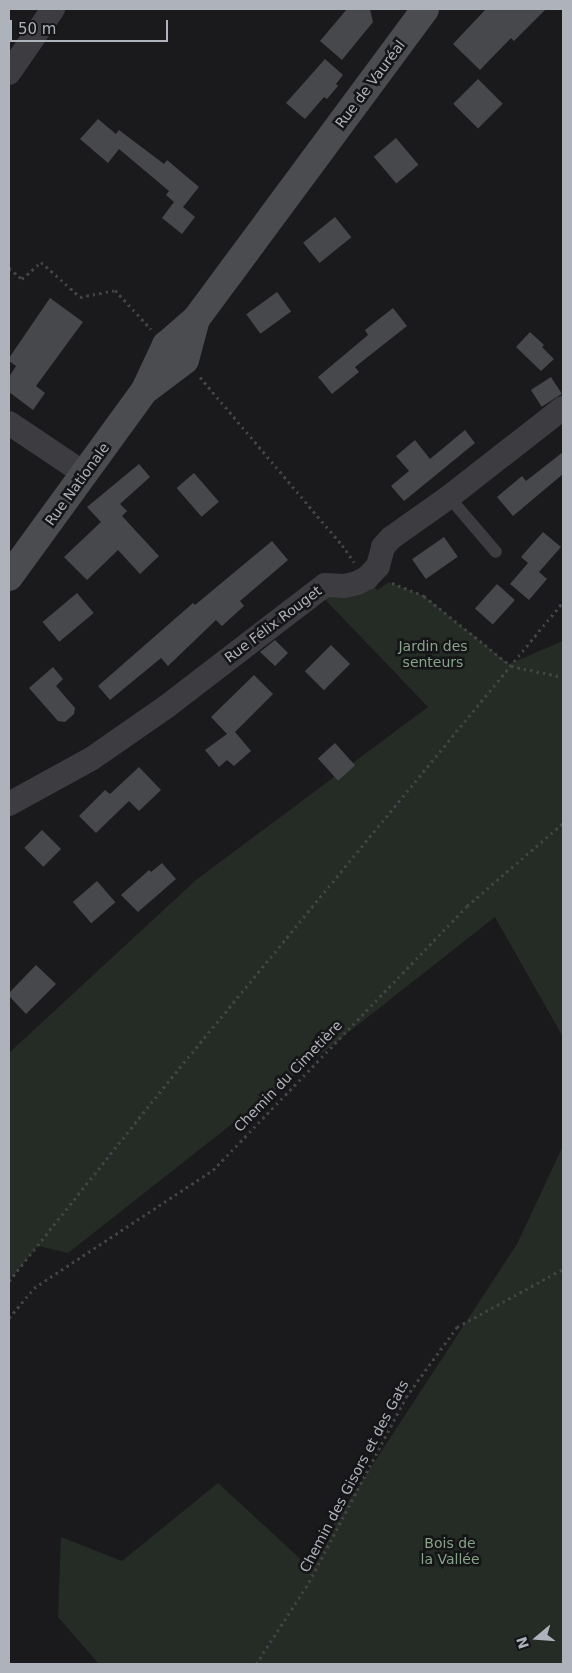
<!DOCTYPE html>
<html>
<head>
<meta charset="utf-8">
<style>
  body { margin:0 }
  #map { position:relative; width:572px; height:1673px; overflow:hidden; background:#1a1a1c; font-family:"DejaVu Sans",sans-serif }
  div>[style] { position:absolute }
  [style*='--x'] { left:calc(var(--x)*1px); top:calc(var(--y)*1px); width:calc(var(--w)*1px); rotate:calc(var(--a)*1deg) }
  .green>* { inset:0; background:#242c25 }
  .building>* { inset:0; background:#47484c; transform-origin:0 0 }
  .path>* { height:3px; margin-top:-1.5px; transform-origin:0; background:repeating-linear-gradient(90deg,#424347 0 2.5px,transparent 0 6.5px) }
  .lane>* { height:12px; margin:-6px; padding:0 6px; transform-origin:6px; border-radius:6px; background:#3c3c41 }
  .street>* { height:24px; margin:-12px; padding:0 12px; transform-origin:12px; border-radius:12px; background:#3c3c41 }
  .secondary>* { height:28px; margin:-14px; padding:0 14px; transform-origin:14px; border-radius:14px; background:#4a4c50 }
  span { translate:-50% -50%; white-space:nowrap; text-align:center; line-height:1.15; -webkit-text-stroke:5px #151517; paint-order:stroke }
  .street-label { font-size:14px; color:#aeb2ba }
  .park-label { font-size:14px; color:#87a388 }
  .frame { position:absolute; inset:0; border:10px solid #aeb2ba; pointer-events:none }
  .north { position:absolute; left:512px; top:1613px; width:50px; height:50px; -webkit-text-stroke:4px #151517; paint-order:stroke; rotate:252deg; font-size:14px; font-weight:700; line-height:20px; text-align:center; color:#aeb2ba }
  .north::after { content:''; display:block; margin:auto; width:18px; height:22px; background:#aeb2ba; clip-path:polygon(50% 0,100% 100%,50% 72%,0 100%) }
  .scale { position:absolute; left:10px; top:20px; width:158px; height:22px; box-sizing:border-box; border:2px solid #aeb2ba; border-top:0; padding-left:6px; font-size:15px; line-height:18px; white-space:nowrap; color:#aeb2ba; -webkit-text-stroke:4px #151517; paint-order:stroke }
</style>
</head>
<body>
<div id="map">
  <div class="green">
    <div style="clip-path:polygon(367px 578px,377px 590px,389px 582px,424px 596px,509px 664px,563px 641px,563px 1037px,495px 917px,68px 1253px,38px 1246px,9px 1281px,9px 1053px,196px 880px,428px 707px,317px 591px)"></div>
    <div style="clip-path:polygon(563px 1146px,563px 1664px,99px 1664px,58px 1617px,61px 1537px,122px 1561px,218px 1483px,307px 1565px,517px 1244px)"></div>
  </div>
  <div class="building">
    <div style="clip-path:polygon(347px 9px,370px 9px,373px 22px,342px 60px,320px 41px)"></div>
    <div style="clip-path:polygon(486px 9px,546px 9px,514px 41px,511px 38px,480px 70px,453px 44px)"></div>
    <div style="clip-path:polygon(325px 59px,343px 75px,336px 84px,338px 86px,327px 99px,324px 97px,305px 119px,286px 103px)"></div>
    <div style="left:478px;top:79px;width:35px;height:35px;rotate:45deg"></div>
    <div style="clip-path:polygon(98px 119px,116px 134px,119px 130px,164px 164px,167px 160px,199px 187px,183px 207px,195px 217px,182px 234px,162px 218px,174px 202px,166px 195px,169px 191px,119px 149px,108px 163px,80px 139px)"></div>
    <div style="left:396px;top:138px;width:35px;height:29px;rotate:50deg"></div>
    <div style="left:335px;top:217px;width:26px;height:41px;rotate:51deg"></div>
    <div style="left:277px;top:292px;width:24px;height:38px;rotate:54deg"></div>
    <div style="clip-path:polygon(50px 298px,83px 322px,36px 386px,45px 393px,33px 410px,9px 392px,9px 377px,16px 366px,9px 361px,9px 358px)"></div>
    <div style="clip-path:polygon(393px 308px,407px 326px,355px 367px,359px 372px,332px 394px,318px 377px,368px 335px,365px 330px)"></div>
    <div style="clip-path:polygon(530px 332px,544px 345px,542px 347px,554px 359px,541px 371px,516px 347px)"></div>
    <div style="left:551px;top:377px;width:20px;height:24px;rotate:57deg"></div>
    <div style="clip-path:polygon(465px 430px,475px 443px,404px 501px,391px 486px,409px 471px,396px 456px,415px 440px,430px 459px)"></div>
    <div style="clip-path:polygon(563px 452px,563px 474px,513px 516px,497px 497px,522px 476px,526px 481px)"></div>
    <div style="clip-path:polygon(139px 464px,150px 477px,120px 504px,127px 511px,122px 516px,159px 556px,140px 574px,118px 550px,87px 580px,64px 557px,101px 522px,87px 507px)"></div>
    <div style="left:194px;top:473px;width:38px;height:23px;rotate:49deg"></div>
    <div style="clip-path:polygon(543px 532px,561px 547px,539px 572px,547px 579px,529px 600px,510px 584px,528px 563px,521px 557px)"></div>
    <div style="left:444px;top:537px;width:24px;height:39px;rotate:55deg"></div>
    <div style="clip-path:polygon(272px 541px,288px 560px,240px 601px,244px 606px,222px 626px,216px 620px,168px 666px,161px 658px,110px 700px,98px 686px,193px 603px,195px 605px)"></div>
    <div style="left:497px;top:584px;width:24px;height:33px;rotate:42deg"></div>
    <div style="left:77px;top:593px;width:26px;height:45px;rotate:50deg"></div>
    <div style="clip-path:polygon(275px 640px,288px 653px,275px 666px,260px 652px)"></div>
    <div style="left:331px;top:645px;width:27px;height:37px;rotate:45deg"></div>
    <div style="clip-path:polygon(53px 667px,63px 679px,56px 686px,75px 708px,74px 714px,65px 722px,58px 721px,29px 688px)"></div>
    <div style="clip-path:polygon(254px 675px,273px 694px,235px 732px,251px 751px,234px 766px,227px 760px,219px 767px,205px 750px,227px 734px,211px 717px)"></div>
    <div style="left:335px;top:743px;width:30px;height:23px;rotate:48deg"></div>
    <div style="clip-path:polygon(139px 767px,161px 790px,139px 811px,129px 801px,96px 833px,79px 816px,105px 790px,110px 794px)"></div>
    <div style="left:42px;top:830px;width:27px;height:25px;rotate:45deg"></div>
    <div style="clip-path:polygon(162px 863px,176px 879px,138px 912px,121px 895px,149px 870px,151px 872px)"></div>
    <div style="left:97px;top:881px;width:28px;height:32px;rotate:49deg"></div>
    <div style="clip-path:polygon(36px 965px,56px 984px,26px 1014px,9px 996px,9px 993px)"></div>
  </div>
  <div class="path">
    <div style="--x:9;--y:268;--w:17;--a:40"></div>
    <div style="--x:22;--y:279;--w:25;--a:-42"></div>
    <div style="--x:41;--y:262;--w:52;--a:41.9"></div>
    <div style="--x:80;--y:297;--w:36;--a:-11"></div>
    <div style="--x:115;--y:290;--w:53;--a:47.3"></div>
    <div style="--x:200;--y:377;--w:220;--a:49.8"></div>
    <div style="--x:342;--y:545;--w:21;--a:55"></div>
    <div style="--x:392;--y:583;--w:35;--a:22"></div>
    <div style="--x:424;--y:596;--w:112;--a:38.8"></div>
    <div style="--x:511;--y:666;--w:53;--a:11.9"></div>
    <div style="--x:9;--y:1281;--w:253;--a:-51.4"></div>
    <div style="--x:167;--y:1083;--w:623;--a:-50.54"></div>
    <div style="--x:9;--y:1318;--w:39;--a:-50"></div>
    <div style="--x:34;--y:1288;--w:214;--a:-33.4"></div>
    <div style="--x:213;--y:1170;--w:366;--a:-46.1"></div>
    <div style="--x:467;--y:906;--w:127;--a:-40.8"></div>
    <div style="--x:256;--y:1664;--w:98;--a:-57.1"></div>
    <div style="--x:309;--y:1582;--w:209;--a:-62.3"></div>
    <div style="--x:406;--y:1397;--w:87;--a:-53.9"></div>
    <div style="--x:457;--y:1327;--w:121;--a:-28.7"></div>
  </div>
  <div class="lane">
    <div style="--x:449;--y:497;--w:72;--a:49.5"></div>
  </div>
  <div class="street">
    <div style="--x:9;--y:73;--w:78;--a:-55.5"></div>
    <div style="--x:9;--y:423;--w:92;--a:33.9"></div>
    <div style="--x:9;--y:804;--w:94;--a:-28.8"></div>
    <div style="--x:91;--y:759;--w:91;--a:-34.7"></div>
    <div style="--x:166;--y:707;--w:200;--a:-37.5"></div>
    <div style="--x:325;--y:585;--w:19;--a:3"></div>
    <div style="--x:344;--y:586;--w:13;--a:-13"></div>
    <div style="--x:357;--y:583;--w:11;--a:-27"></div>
    <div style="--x:367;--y:578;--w:16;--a:-47"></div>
    <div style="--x:378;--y:566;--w:20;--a:-75"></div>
    <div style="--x:383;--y:547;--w:12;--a:-48"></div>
    <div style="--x:391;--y:538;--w:71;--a:-35.3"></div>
    <div style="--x:449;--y:497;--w:145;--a:-38"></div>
  </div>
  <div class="secondary">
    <div style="--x:148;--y:388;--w:46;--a:-37.1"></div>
    <div style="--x:185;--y:360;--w:42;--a:-75"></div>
    <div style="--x:9;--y:577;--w:231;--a:-54"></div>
    <div style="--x:145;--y:390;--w:50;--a:-65"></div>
    <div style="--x:166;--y:345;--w:40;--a:-41"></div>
    <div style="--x:196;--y:319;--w:385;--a:-53.5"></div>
  </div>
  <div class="street-label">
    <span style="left:370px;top:84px;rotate:-53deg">Rue de Vauréal</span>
    <span style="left:77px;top:484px;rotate:-54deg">Rue Nationale</span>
    <span style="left:273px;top:624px;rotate:-37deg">Rue Félix Rouget</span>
    <span style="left:288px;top:1076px;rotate:-46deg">Chemin du Cimetière</span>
    <span style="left:354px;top:1476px;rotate:-62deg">Chemin des Gisors et des Gats</span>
  </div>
  <div class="park-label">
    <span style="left:433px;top:654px">Jardin des<br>senteurs</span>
    <span style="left:450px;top:1551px">Bois de<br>la Vallée</span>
  </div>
  <div class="frame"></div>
  <div class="north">N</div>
  <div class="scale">50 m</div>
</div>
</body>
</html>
